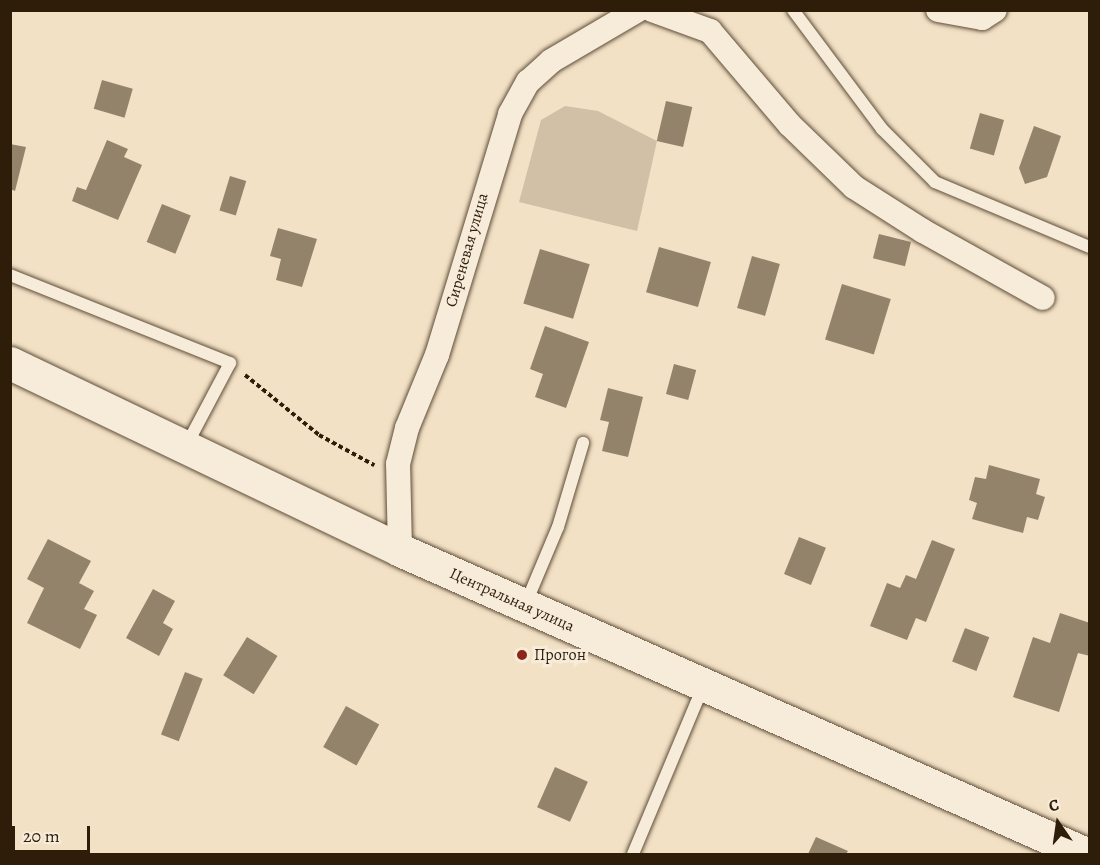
<!DOCTYPE html>
<html>
<head>
<meta charset="utf-8">
<style>
  body { margin:0 }
  #map { position:relative; width:1100px; height:865px; overflow:hidden; background:#f3e1c6; font-family:Alegreya,serif }
  div>[style] { position:absolute }
  [style*='--x'] { left:calc(var(--x)*1px); top:calc(var(--y)*1px); width:calc(var(--w)*1px); rotate:calc(var(--a)*1deg) }
  .green>* { inset:0; background:#d1c0a6 }
  .building>* { inset:0; background:#94836b; transform-origin:0 0 }
  .path>* { height:4px; margin-top:-2px; transform-origin:0; background:repeating-linear-gradient(90deg,#2d1d09 0 4.5px,transparent 0 7.5px) }
  .roads { filter:drop-shadow(0 0 2px #5e4e38) drop-shadow(0 0 2px #5e4e38) }
  .lane>* { height:12px; margin:-6px; padding:0 6px; transform-origin:6px; border-radius:6px; background:#f7ecda }
  .street>* { height:24px; margin:-12px; padding:0 12px; transform-origin:12px; border-radius:12px; background:#f7ecda }
  .secondary>* { height:33px; margin:-16.5px; padding:0 16.5px; transform-origin:16.5px; border-radius:16.5px; background:#f7ecda }
  .dots>* { width:16px; height:16px; translate:-50% -50%; box-sizing:border-box; border:3px solid #f7ecda; border-radius:50% }
  span { translate:-50% -50%; white-space:nowrap; text-align:center; line-height:1.15; -webkit-text-stroke:6px #f7ecda; paint-order:stroke }
  .street-label { font-size:16px; color:#2d1d09 }
  .poi-label { font-size:16px; color:#2d1d09 }
  .left { translate:0 -50%; text-align:left }
  .frame { position:absolute; inset:0; border:12px solid #2d1d09; pointer-events:none }
  .north { position:absolute; left:1028px; top:793px; width:60px; height:60px; -webkit-text-stroke:4px #f7ecda; paint-order:stroke; rotate:347deg; font-size:16px; font-weight:700; line-height:24px; text-align:center; color:#2d1d09 }
  .north::after { content:''; display:block; margin:auto; width:21px; height:27px; background:#2d1d09; clip-path:polygon(50% 0,100% 100%,50% 72%,0 100%) }
  .scale { position:absolute; left:12px; top:826px; width:78px; height:27px; box-sizing:border-box; border:3px solid #2d1d09; border-top:0; padding-left:8px; font-size:18px; line-height:21px; white-space:nowrap; color:#2d1d09; -webkit-text-stroke:4px #f7ecda; paint-order:stroke }
</style>
</head>
<body>
<div id="map">
  <div class="green">
    <div style="clip-path:polygon(565px 106px,598px 111px,657px 141px,637px 231px,519px 202px,541px 120px)"></div>
  </div>
  <div class="building">
    <div style="left:102px;top:80px;width:32px;height:30px;rotate:16deg"></div>
    <div style="left:666px;top:101px;width:27px;height:41px;rotate:13deg"></div>
    <div style="left:980px;top:113px;width:25px;height:37px;rotate:16deg"></div>
    <div style="clip-path:polygon(1034px 126px,1061px 136px,1047px 177px,1025px 184px,1019px 168px)"></div>
    <div style="clip-path:polygon(107px 140px,128px 149px,124px 157px,142px 165px,118px 220px,72px 201px,77px 187px,86px 190px)"></div>
    <div style="clip-path:polygon(10px 144px,26px 147px,15px 191px,10px 189px)"></div>
    <div style="left:230px;top:176px;width:17px;height:36px;rotate:17deg"></div>
    <div style="left:162px;top:204px;width:31px;height:41px;rotate:22deg"></div>
    <div style="clip-path:polygon(278px 228px,317px 239px,302px 287px,276px 280px,281px 259px,270px 256px)"></div>
    <div style="left:879px;top:234px;width:33px;height:25px;rotate:14deg"></div>
    <div style="left:659px;top:247px;width:54px;height:47px;rotate:16deg"></div>
    <div style="left:540px;top:249px;width:52px;height:57px;rotate:17deg"></div>
    <div style="left:752px;top:256px;width:29px;height:54px;rotate:16deg"></div>
    <div style="left:842px;top:284px;width:51px;height:58px;rotate:17deg"></div>
    <div style="clip-path:polygon(545px 326px,589px 342px,566px 408px,535px 397px,543px 374px,530px 369px)"></div>
    <div style="left:674px;top:364px;width:23px;height:31px;rotate:15deg"></div>
    <div style="clip-path:polygon(608px 388px,643px 397px,628px 457px,602px 451px,609px 422px,600px 420px)"></div>
    <div style="clip-path:polygon(989px 465px,1040px 479px,1036px 494px,1045px 497px,1038px 520px,1027px 517px,1023px 533px,972px 519px,977px 503px,969px 500px,975px 477px,986px 479px)"></div>
    <div style="left:799px;top:537px;width:29px;height:40px;rotate:22deg"></div>
    <div style="clip-path:polygon(48px 539px,91px 561px,79px 583px,94px 591px,84px 609px,97px 615px,80px 649px,27px 623px,44px 588px,27px 579px)"></div>
    <div style="clip-path:polygon(932px 540px,955px 549px,926px 622px,916px 618px,907px 640px,870px 626px,887px 583px,900px 588px,906px 575px,916px 579px)"></div>
    <div style="clip-path:polygon(153px 589px,175px 601px,163px 623px,173px 629px,159px 656px,126px 638px)"></div>
    <div style="clip-path:polygon(1060px 613px,1090px 623px,1090px 656px,1078px 653px,1059px 712px,1013px 697px,1033px 637px,1050px 643px)"></div>
    <div style="left:965px;top:628px;width:26px;height:36px;rotate:21deg"></div>
    <div style="left:247px;top:637px;width:36px;height:45px;rotate:32deg"></div>
    <div style="left:185px;top:672px;width:19px;height:67px;rotate:21deg"></div>
    <div style="left:346px;top:706px;width:38px;height:47px;rotate:29deg"></div>
    <div style="left:555px;top:767px;width:36px;height:44px;rotate:24deg"></div>
    <div style="clip-path:polygon(816px 837px,848px 851px,846px 854px,808px 854px)"></div>
  </div>
  <div class="path">
    <div style="--x:245;--y:375;--w:95;--a:39"></div>
    <div style="--x:319;--y:435;--w:63;--a:28.6"></div>
  </div>
  <div class="roads">
    <div class="lane">
      <div style="--x:793;--y:10;--w:149;--a:53.2"></div>
      <div style="--x:882;--y:129;--w:75;--a:45"></div>
      <div style="--x:935;--y:182;--w:168;--a:22.8"></div>
      <div style="--x:10;--y:275;--w:237;--a:21.8"></div>
      <div style="--x:230;--y:363;--w:94;--a:117.9"></div>
      <div style="--x:526;--y:603;--w:82;--a:-67.2"></div>
      <div style="--x:558;--y:527;--w:88;--a:-73.4"></div>
      <div style="--x:633;--y:854;--w:181;--a:-67.3"></div>
    </div>
    <div class="street">
      <div style="--x:652;--y:10;--w:62;--a:19.9"></div>
      <div style="--x:710;--y:31;--w:123;--a:49.6"></div>
      <div style="--x:790;--y:125;--w:89;--a:44.1"></div>
      <div style="--x:854;--y:187;--w:82;--a:32.5"></div>
      <div style="--x:923;--y:231;--w:137;--a:29.2"></div>
      <div style="--x:938;--y:10;--w:45;--a:10.3"></div>
      <div style="--x:982;--y:18;--w:15;--a:-32"></div>
      <div style="--x:400;--y:550;--w:86;--a:-91.3"></div>
      <div style="--x:398;--y:464;--w:37;--a:-76"></div>
      <div style="--x:407;--y:428;--w:79;--a:-67.7"></div>
      <div style="--x:437;--y:355;--w:252;--a:-73.1"></div>
      <div style="--x:510;--y:114;--w:37;--a:-61"></div>
      <div style="--x:528;--y:82;--w:31;--a:-42"></div>
      <div style="--x:551;--y:61;--w:101;--a:-30.4"></div>
    </div>
    <div class="secondary">
      <div style="--x:10;--y:363;--w:433;--a:25.6"></div>
      <div style="--x:400;--y:550;--w:750;--a:23.9"></div>
    </div>
  </div>
  <div class="dots">
    <div style="left:522px;top:655px;background:#8f2418"></div>
  </div>
  <div class="street-label">
    <span style="left:467px;top:250px;rotate:-74deg">Сиреневая улица</span>
    <span style="left:512px;top:600px;rotate:24deg">Центральная улица</span>
  </div>
  <div class="poi-label">
    <span class="left" style="left:534px;top:655px">Прогон</span>
  </div>
  <div class="frame"></div>
  <div class="north">С</div>
  <div class="scale">20 m</div>
</div>
</body>
</html>
